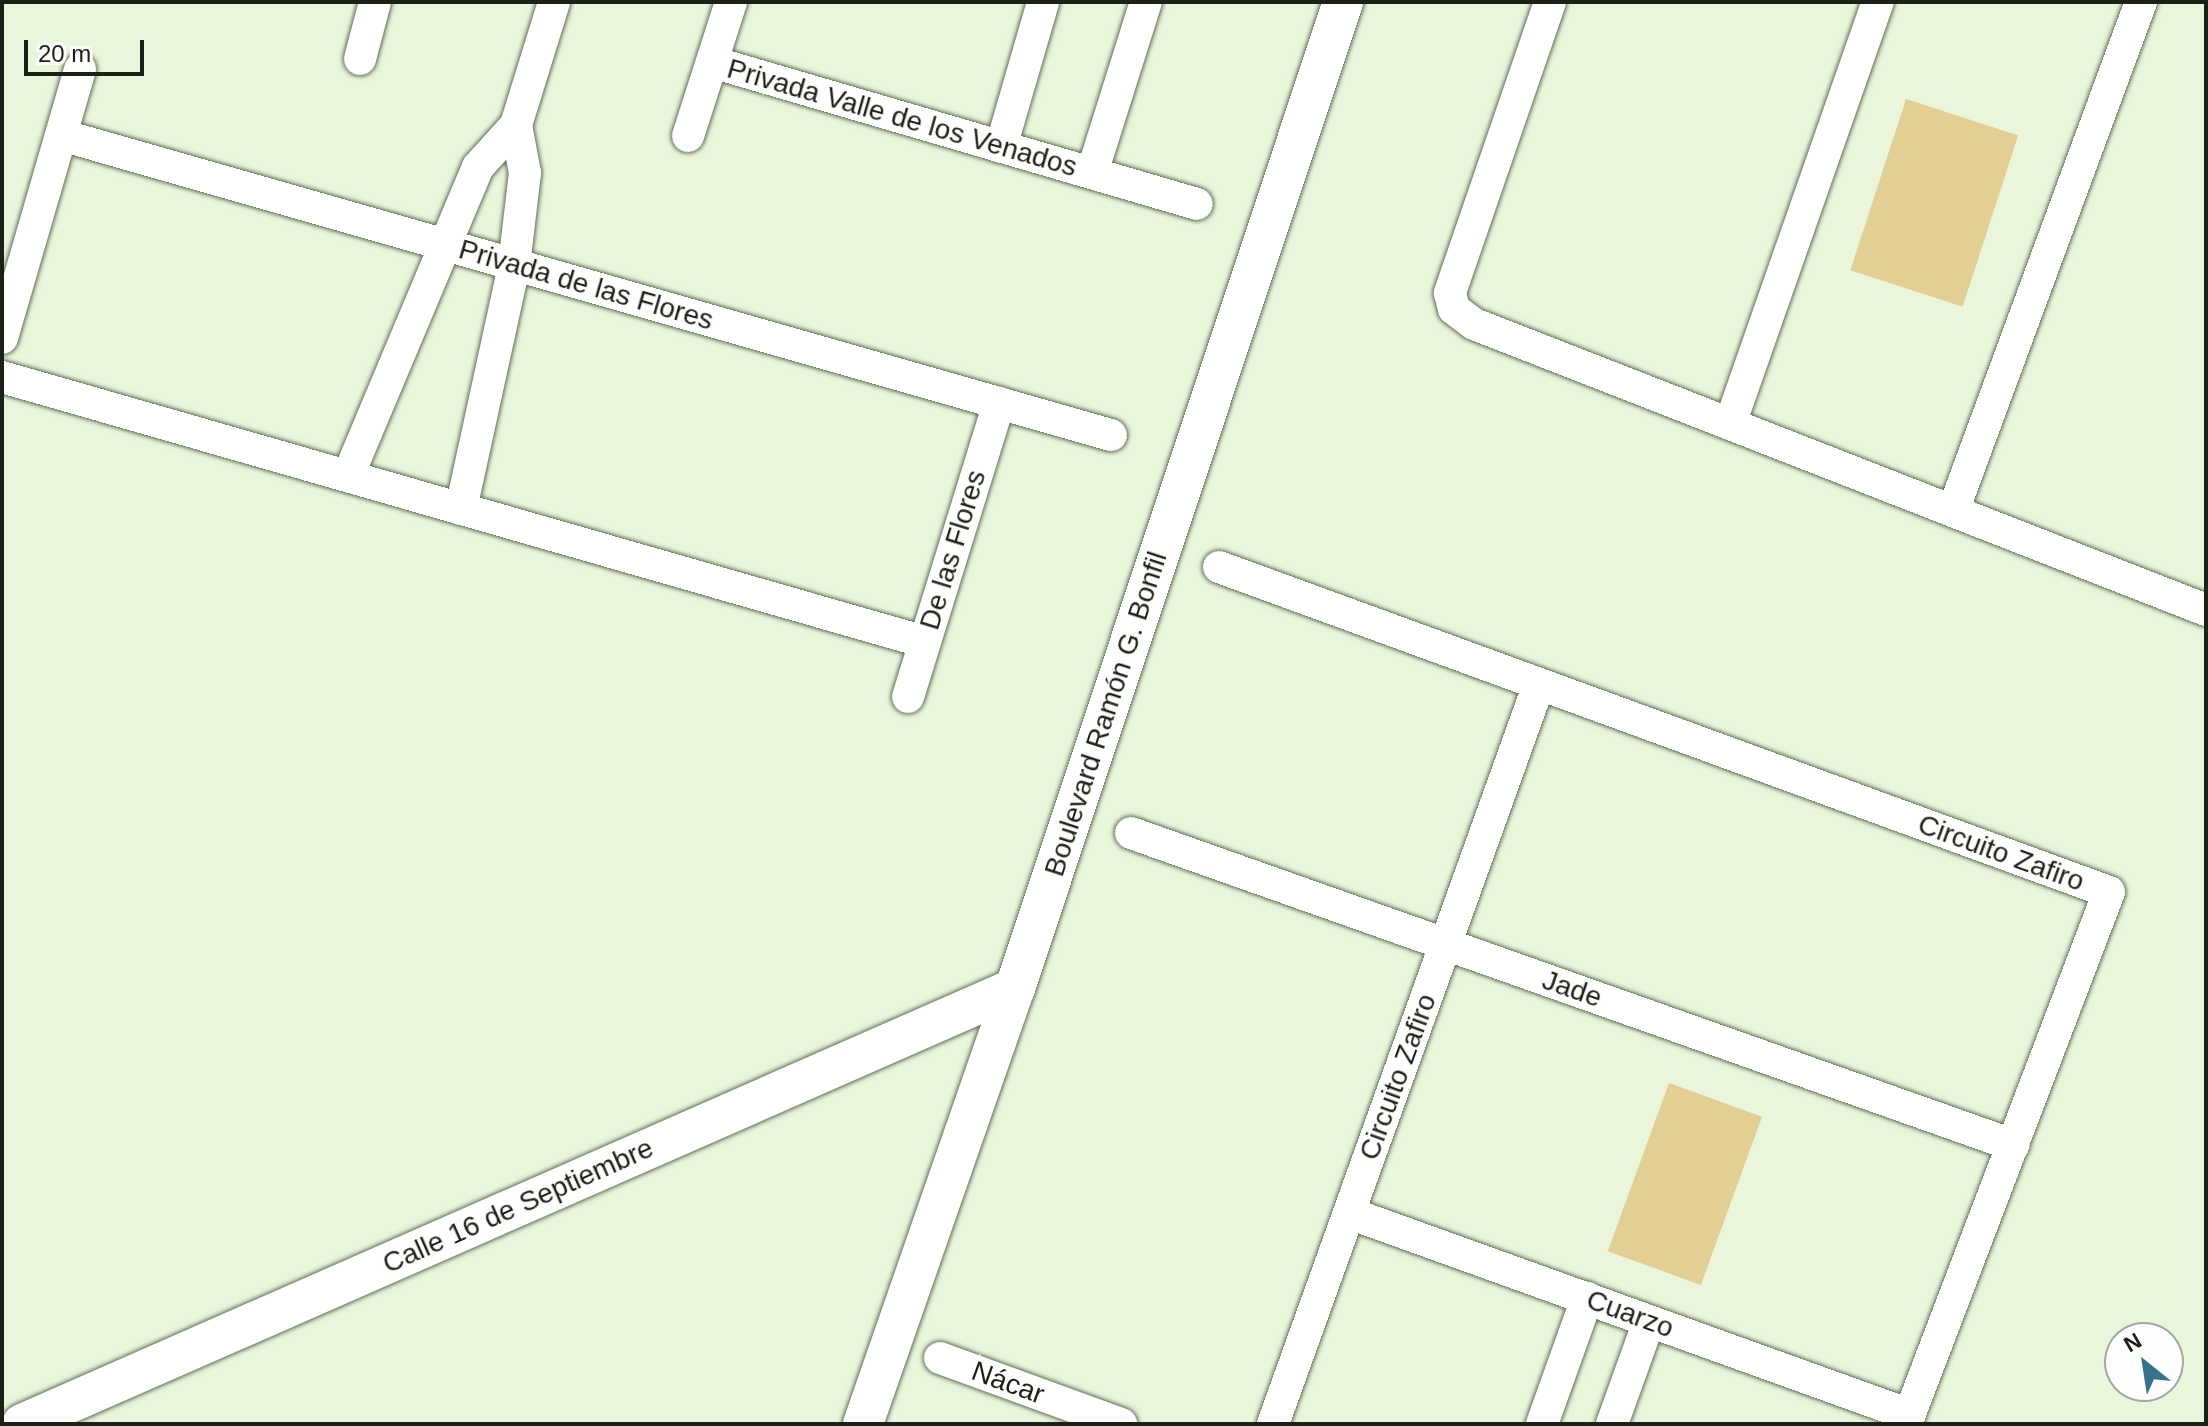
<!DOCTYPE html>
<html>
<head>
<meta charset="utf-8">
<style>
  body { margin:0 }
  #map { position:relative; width:2208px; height:1426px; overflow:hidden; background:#e9f6dc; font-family:Helvetica,sans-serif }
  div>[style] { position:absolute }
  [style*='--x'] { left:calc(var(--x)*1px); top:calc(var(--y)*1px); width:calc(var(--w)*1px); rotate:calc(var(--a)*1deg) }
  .green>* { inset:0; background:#e3ce93; transform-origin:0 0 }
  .roads { filter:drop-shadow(0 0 2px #626e57) drop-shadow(0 0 2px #626e57) }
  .minor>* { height:32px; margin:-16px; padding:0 16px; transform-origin:16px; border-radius:16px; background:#fff }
  .tertiary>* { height:40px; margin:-20px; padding:0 20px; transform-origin:20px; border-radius:20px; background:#fff }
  span { translate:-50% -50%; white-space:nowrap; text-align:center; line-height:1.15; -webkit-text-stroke:6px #fefefe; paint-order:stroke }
  .street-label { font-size:28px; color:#1c2117 }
  .frame { position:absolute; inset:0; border:4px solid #1c2117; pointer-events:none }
  .north { position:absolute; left:2104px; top:1322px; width:80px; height:80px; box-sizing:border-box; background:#fefefe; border:2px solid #a4a6a2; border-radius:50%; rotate:330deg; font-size:22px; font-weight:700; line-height:32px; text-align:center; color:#1c2117 }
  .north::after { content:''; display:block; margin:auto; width:28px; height:36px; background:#37738a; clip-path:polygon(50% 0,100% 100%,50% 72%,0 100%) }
  .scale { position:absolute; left:24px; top:40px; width:120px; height:36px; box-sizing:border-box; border:4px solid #1c2117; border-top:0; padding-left:10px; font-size:24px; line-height:28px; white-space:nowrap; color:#1c2117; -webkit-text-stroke:6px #fefefe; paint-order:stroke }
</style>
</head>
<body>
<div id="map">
  <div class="green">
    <div style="left:1906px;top:99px;width:118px;height:180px;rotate:18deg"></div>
    <div style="left:1669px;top:1083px;width:99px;height:179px;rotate:20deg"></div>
  </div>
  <div class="roads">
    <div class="minor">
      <div style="--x:1550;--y:2;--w:308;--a:109"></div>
      <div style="--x:1450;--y:293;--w:16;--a:76"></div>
      <div style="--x:1454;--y:309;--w:25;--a:37"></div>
      <div style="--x:1474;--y:324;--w:786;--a:21.34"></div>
      <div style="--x:360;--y:59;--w:59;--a:-75.3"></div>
      <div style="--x:712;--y:62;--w:505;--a:16.32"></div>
      <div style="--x:61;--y:135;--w:1092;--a:15.95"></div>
      <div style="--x:688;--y:136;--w:141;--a:-72.2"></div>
      <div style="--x:1001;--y:147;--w:151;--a:-73.8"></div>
      <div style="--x:1092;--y:173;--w:179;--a:-72.5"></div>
      <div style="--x:2;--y:338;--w:280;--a:-73.8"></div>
      <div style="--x:2;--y:377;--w:960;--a:16.02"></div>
      <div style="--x:1730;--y:424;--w:447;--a:-70.7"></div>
      <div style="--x:348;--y:476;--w:335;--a:-67.2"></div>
      <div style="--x:478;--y:167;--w:57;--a:-47.9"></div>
      <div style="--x:516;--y:125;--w:129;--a:-72.8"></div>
      <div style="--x:461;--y:509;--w:250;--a:-77.7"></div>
      <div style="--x:514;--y:265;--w:93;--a:-83.2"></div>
      <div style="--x:525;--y:173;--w:49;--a:-100.6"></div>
      <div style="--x:1953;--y:511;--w:543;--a:-69.73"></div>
      <div style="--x:1219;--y:567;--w:947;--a:20.06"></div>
      <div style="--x:2109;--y:892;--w:569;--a:110.89"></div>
      <div style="--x:908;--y:697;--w:308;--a:-72.8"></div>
      <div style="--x:1131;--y:833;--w:936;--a:19.48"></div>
      <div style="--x:1349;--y:1213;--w:596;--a:19.8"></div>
      <div style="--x:940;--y:1358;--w:193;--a:20"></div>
      <div style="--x:1273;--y:1424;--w:786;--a:-70.23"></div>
      <div style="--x:1542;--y:1424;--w:134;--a:-70.3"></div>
      <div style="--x:1612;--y:1424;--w:109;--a:-70.2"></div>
    </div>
    <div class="tertiary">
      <div style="--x:22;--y:1424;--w:1085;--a:-23.71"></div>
      <div style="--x:863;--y:1424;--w:462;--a:-70.8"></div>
      <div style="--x:1015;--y:988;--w:1039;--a:-71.6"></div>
    </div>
  </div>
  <div class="street-label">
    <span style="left:902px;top:118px;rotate:16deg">Privada Valle de los Venados</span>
    <span style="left:586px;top:285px;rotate:16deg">Privada de las Flores</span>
    <span style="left:953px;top:550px;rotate:-73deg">De las Flores</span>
    <span style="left:1106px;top:714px;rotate:-72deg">Boulevard Ramón G. Bonfil</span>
    <span style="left:2001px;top:853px;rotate:20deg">Circuito Zafiro</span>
    <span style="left:1572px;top:989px;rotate:19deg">Jade</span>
    <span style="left:1398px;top:1077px;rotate:-70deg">Circuito Zafiro</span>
    <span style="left:518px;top:1206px;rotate:-24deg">Calle 16 de Septiembre</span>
    <span style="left:1630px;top:1314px;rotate:20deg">Cuarzo</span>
    <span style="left:1008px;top:1383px;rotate:20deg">Nácar</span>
  </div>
  <div class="frame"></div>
  <div class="north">N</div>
  <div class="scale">20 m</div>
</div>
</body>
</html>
